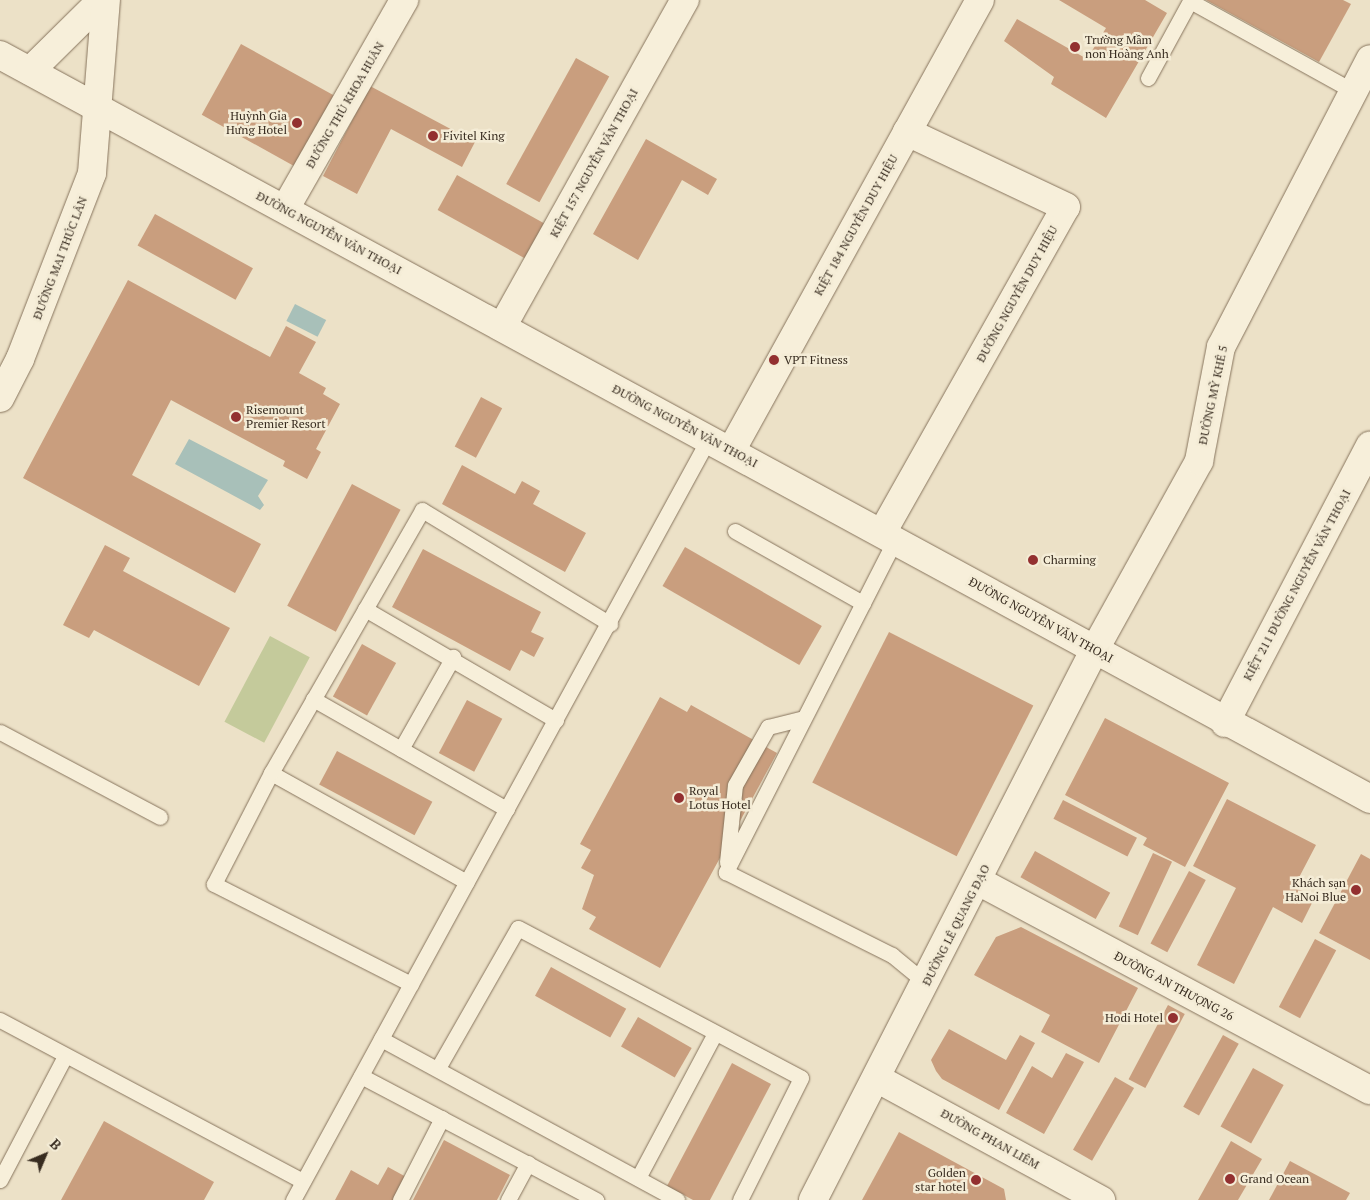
<!DOCTYPE html>
<html>
<head>
<meta charset="utf-8">
<style>
  body { margin:0 }
  #map { position:relative; width:1370px; height:1200px; overflow:hidden; background:#ece1c7; font-family:"PT Serif",serif }
  div>[style] { position:absolute }
  [style*='--x'] { left:calc(var(--x)*1px); top:calc(var(--y)*1px); width:calc(var(--w)*1px); rotate:calc(var(--a)*1deg) }
  .green>* { inset:0; background:#c4ca9b; transform-origin:0 0 }
  .water>* { inset:0; background:#a8c0b9; transform-origin:0 0 }
  .building>* { inset:0; background:#c99e7e; transform-origin:0 0 }
  .roads { filter:drop-shadow(0 0 1px #87745d) drop-shadow(0 0 1px #87745d) }
  .lane>* { height:15px; margin:-7.5px; padding:0 7.5px; transform-origin:7.5px; border-radius:7.5px; background:#f7efda }
  .street>* { height:28px; margin:-14px; padding:0 14px; transform-origin:14px; border-radius:14px; background:#f7efda }
  .secondary>* { height:28px; margin:-14px; padding:0 14px; transform-origin:14px; border-radius:14px; background:#f7efda }
  .dots>* { width:14px; height:14px; translate:-50% -50%; box-sizing:border-box; border:2px solid #f4ecd6; border-radius:50% }
  span { translate:-50% -50%; white-space:nowrap; text-align:center; line-height:1.15; -webkit-text-stroke:5px #f4ecd6; paint-order:stroke }
  .poi-label { font-size:12px; color:#382c20 }
  .left { translate:0 -50%; text-align:left }
  .right { translate:-100% -50%; text-align:right }
  .street-label { font-size:12px; color:#382c20 }
  .north { position:absolute; left:20px; top:1130px; width:50px; height:50px; -webkit-text-stroke:4px #f4ecd6; paint-order:stroke; rotate:45deg; font-size:14px; font-weight:700; line-height:20px; text-align:center; color:#382c20 }
  .north::after { content:''; display:block; margin:auto; width:18px; height:22px; background:#382c20; clip-path:polygon(50% 0,100% 100%,50% 72%,0 100%) }
</style>
</head>
<body>
<div id="map">
  <div class="green">
    <div style="left:270px;top:636px;width:45px;height:97px;rotate:28deg"></div>
  </div>
  <div class="water">
    <div style="left:295px;top:304px;width:35px;height:19px;rotate:27deg"></div>
    <div style="clip-path:polygon(189px 439px,268px 480px,258px 496px,264px 505px,260px 510px,175px 464px)"></div>
  </div>
  <div class="building">
    <div style="clip-path:polygon(1059px 0,1145px 0,1167px 13px,1106px 118px,1051px 84px,1054px 77px,1004px 41px,1017px 19px,1087px 59px,1106px 28px)"></div>
    <div style="clip-path:polygon(1206px 0,1343px 0,1351px 4px,1319px 62px)"></div>
    <div style="left:241px;top:44px;width:108px;height:81px;rotate:29deg"></div>
    <div style="left:576px;top:58px;width:38px;height:144px;rotate:29deg"></div>
    <div style="clip-path:polygon(370px 86px,475px 142px,462px 167px,391px 129px,357px 194px,323px 176px)"></div>
    <div style="clip-path:polygon(646px 139px,717px 179px,708px 195px,682px 180px,638px 260px,593px 234px)"></div>
    <div style="left:457px;top:175px;width:102px;height:40px;rotate:29deg"></div>
    <div style="left:155px;top:214px;width:112px;height:36px;rotate:29deg"></div>
    <div style="clip-path:polygon(128px 280px,270px 357px,286px 326px,316px 342px,299px 373px,326px 388px,323px 394px,340px 404px,316px 449px,321px 452px,307px 479px,283px 466px,285px 461px,171px 400px,132px 475px,261px 544px,235px 593px,23px 478px)"></div>
    <div style="left:481px;top:397px;width:24px;height:56px;rotate:28deg"></div>
    <div style="clip-path:polygon(462px 465px,515px 494px,522px 481px,540px 491px,533px 504px,586px 533px,565px 572px,442px 504px)"></div>
    <div style="left:352px;top:484px;width:55px;height:138px;rotate:28deg"></div>
    <div style="clip-path:polygon(105px 545px,130px 558px,123px 571px,230px 628px,199px 686px,94px 630px,89px 638px,63px 625px)"></div>
    <div style="left:685px;top:547px;width:158px;height:45px;rotate:30deg"></div>
    <div style="clip-path:polygon(423px 549px,541px 612px,531px 632px,544px 638px,534px 657px,521px 650px,510px 671px,392px 607px)"></div>
    <div style="left:889px;top:632px;width:162px;height:169px;rotate:27deg"></div>
    <div style="left:362px;top:644px;width:39px;height:60px;rotate:29deg"></div>
    <div style="clip-path:polygon(660px 697px,687px 712px,691px 705px,777px 753px,660px 968px,589px 929px,596px 917px,582px 909px,594px 875px,581px 868px,591px 850px,580px 844px)"></div>
    <div style="left:467px;top:700px;width:40px;height:60px;rotate:28deg"></div>
    <div style="clip-path:polygon(1105px 718px,1229px 783px,1185px 867px,1143px 845px,1147px 838px,1065px 795px)"></div>
    <div style="left:337px;top:751px;width:108px;height:38px;rotate:28deg"></div>
    <div style="clip-path:polygon(1227px 799px,1316px 845px,1294px 887px,1315px 897px,1302px 923px,1273px 907px,1234px 984px,1197px 965px,1236px 888px,1193px 866px)"></div>
    <div style="left:1063px;top:800px;width:83px;height:21px;rotate:27deg"></div>
    <div style="left:1035px;top:851px;width:86px;height:30px;rotate:29deg"></div>
    <div style="left:1153px;top:853px;width:21px;height:81px;rotate:25deg"></div>
    <div style="clip-path:polygon(1361px 854px,1370px 859px,1370px 960px,1319px 933px)"></div>
    <div style="left:1189px;top:871px;width:19px;height:82px;rotate:28deg"></div>
    <div style="clip-path:polygon(1021px 927px,1138px 988px,1099px 1063px,1041px 1032px,1050px 1015px,974px 975px,996px 937px)"></div>
    <div style="left:1315px;top:939px;width:24px;height:77px;rotate:28deg"></div>
    <div style="left:551px;top:967px;width:86px;height:33px;rotate:29deg"></div>
    <div style="left:1168px;top:1005px;width:19px;height:84px;rotate:28deg"></div>
    <div style="left:638px;top:1017px;width:62px;height:34px;rotate:30deg"></div>
    <div style="clip-path:polygon(949px 1029px,1006px 1060px,1020px 1035px,1035px 1043px,999px 1110px,942px 1079px,936px 1071px,931px 1060px)"></div>
    <div style="left:1223px;top:1035px;width:18px;height:82px;rotate:29deg"></div>
    <div style="clip-path:polygon(1066px 1053px,1084px 1062px,1044px 1134px,1006px 1113px,1032px 1066px,1052px 1078px)"></div>
    <div style="clip-path:polygon(732px 1063px,771px 1084px,710px 1200px,693px 1200px,667px 1186px)"></div>
    <div style="left:1253px;top:1068px;width:35px;height:67px;rotate:29deg"></div>
    <div style="left:1115px;top:1077px;width:22px;height:84px;rotate:30deg"></div>
    <div style="clip-path:polygon(104px 1121px,214px 1182px,204px 1200px,61px 1200px)"></div>
    <div style="clip-path:polygon(899px 1132px,1004px 1189px,1006px 1200px,862px 1200px)"></div>
    <div style="clip-path:polygon(444px 1140px,510px 1175px,497px 1200px,413px 1200px)"></div>
    <div style="clip-path:polygon(1231px 1141px,1262px 1159px,1238px 1200px,1198px 1200px)"></div>
    <div style="clip-path:polygon(1290px 1161px,1350px 1193px,1346px 1200px,1269px 1200px)"></div>
    <div style="clip-path:polygon(388px 1167px,408px 1178px,395px 1200px,335px 1200px,351px 1170px,378px 1185px)"></div>
  </div>
  <div class="roads">
    <div class="lane">
      <div style="--x:1148;--y:78;--w:88;--a:-61.4"></div>
      <div style="--x:1190;--y:1;--w:186;--a:28.9"></div>
      <div style="--x:735;--y:531;--w:147;--a:29.4"></div>
      <div style="--x:895;--y:540;--w:373;--a:117"></div>
      <div style="--x:726;--y:872;--w:186;--a:26.6"></div>
      <div style="--x:892;--y:955;--w:44;--a:39.5"></div>
      <div style="--x:365;--y:609;--w:221;--a:30.2"></div>
      <div style="--x:313;--y:699;--w:223;--a:29.6"></div>
      <div style="--x:0;--y:732;--w:181;--a:28"></div>
      <div style="--x:401;--y:749;--w:106;--a:-60.5"></div>
      <div style="--x:271;--y:773;--w:224;--a:29.1"></div>
      <div style="--x:727;--y:862;--w:77;--a:-84.1"></div>
      <div style="--x:735;--y:785;--w:67;--a:-60.4"></div>
      <div style="--x:768;--y:727;--w:36;--a:-14"></div>
      <div style="--x:411;--y:984;--w:221;--a:-153.1"></div>
      <div style="--x:214;--y:884;--w:125;--a:-62.8"></div>
      <div style="--x:271;--y:773;--w:303;--a:-60.1"></div>
      <div style="--x:422;--y:510;--w:220;--a:31.2"></div>
      <div style="--x:0;--y:1020;--w:343;--a:28"></div>
      <div style="--x:381;--y:1039;--w:337;--a:28.5"></div>
      <div style="--x:438;--y:1068;--w:161;--a:-60.3"></div>
      <div style="--x:518;--y:928;--w:320;--a:27.9"></div>
      <div style="--x:801;--y:1078;--w:136;--a:116.6"></div>
      <div style="--x:361;--y:1076;--w:266;--a:27.8"></div>
      <div style="--x:638;--y:1178;--w:164;--a:-62"></div>
      <div style="--x:0;--y:1180;--w:140;--a:-62.3"></div>
      <div style="--x:293;--y:1200;--w:868;--a:-61.37"></div>
      <div style="--x:400;--y:1200;--w:92;--a:-62.9"></div>
      <div style="--x:508;--y:1200;--w:42;--a:-61.6"></div>
    </div>
    <div class="street">
      <div style="--x:285;--y:209;--w:241;--a:-60.3"></div>
      <div style="--x:502;--y:327;--w:375;--a:-60.8"></div>
      <div style="--x:731;--y:451;--w:515;--a:-61.1"></div>
      <div style="--x:882;--y:533;--w:374;--a:-60.6"></div>
      <div style="--x:1066;--y:207;--w:176;--a:-154.7"></div>
      <div style="--x:1225;--y:723;--w:313;--a:-62.4"></div>
      <div style="--x:978;--y:881;--w:444;--a:28.1"></div>
      <div style="--x:878;--y:1079;--w:254;--a:28.5"></div>
      <div style="--x:813;--y:1200;--w:619;--a:-62.9"></div>
      <div style="--x:1095;--y:649;--w:215;--a:-61"></div>
      <div style="--x:1199;--y:461;--w:116;--a:-79.1"></div>
      <div style="--x:1221;--y:347;--w:324;--a:-62.6"></div>
    </div>
    <div class="secondary">
      <div style="--x:0;--y:55;--w:1559;--a:28.5"></div>
      <div style="--x:30;--y:71;--w:101;--a:-44.6"></div>
      <div style="--x:0;--y:398;--w:44;--a:-62.9"></div>
      <div style="--x:20;--y:359;--w:199;--a:-68.8"></div>
      <div style="--x:92;--y:173;--w:174;--a:-85.4"></div>
    </div>
  </div>
  <div class="dots">
    <div style="left:1075px;top:47px;background:#933030"></div>
    <div style="left:297px;top:123px;background:#933030"></div>
    <div style="left:433px;top:136px;background:#933030"></div>
    <div style="left:774px;top:360px;background:#933030"></div>
    <div style="left:236px;top:417px;background:#933030"></div>
    <div style="left:1033px;top:560px;background:#933030"></div>
    <div style="left:679px;top:798px;background:#933030"></div>
    <div style="left:1356px;top:890px;background:#933030"></div>
    <div style="left:1173px;top:1018px;background:#933030"></div>
    <div style="left:1230px;top:1179px;background:#933030"></div>
    <div style="left:976px;top:1180px;background:#933030"></div>
  </div>
  <div class="poi-label">
    <span class="left" style="left:1085px;top:47px">Trường Mầm<br>non Hoàng Anh</span>
    <span class="right" style="left:287px;top:123px">Huỳnh Gia<br>Hưng Hotel</span>
    <span class="left" style="left:443px;top:136px">Fivitel King</span>
    <span class="left" style="left:784px;top:360px">VPT Fitness</span>
    <span class="left" style="left:246px;top:417px">Risemount<br>Premier Resort</span>
    <span class="left" style="left:1043px;top:560px">Charming</span>
    <span class="left" style="left:689px;top:798px">Royal<br>Lotus Hotel</span>
    <span class="right" style="left:1346px;top:890px">Khách sạn<br>HaNoi Blue</span>
    <span class="right" style="left:1163px;top:1018px">Hodi Hotel</span>
    <span class="right" style="left:966px;top:1180px">Golden<br>star hotel</span>
    <span class="left" style="left:1240px;top:1179px">Grand Ocean</span>
  </div>
  <div class="street-label">
    <span style="left:345px;top:105px;rotate:-60deg">ĐƯỜNG THỦ KHOA HUÂN</span>
    <span style="left:594px;top:163px;rotate:-61deg">KIỆT 157 NGUYỄN VĂN THOẠI</span>
    <span style="left:856px;top:225px;rotate:-61deg">KIỆT 184 NGUYỄN DUY HIỆU</span>
    <span style="left:329px;top:233px;rotate:28deg">ĐƯỜNG NGUYỄN VĂN THOẠI</span>
    <span style="left:60px;top:258px;rotate:-69deg">ĐƯỜNG MAI THÚC LÂN</span>
    <span style="left:1017px;top:294px;rotate:-61deg">ĐƯỜNG NGUYỄN DUY HIỆU</span>
    <span style="left:1213px;top:395px;rotate:-78deg">ĐƯỜNG MỸ KHÊ 5</span>
    <span style="left:685px;top:426px;rotate:28deg">ĐƯỜNG NGUYỄN VĂN THOẠI</span>
    <span style="left:1297px;top:585px;rotate:-62deg">KIỆT 211 ĐƯỜNG NGUYỄN VĂN THOẠI</span>
    <span style="left:1041px;top:620px;rotate:29deg">ĐƯỜNG NGUYỄN VĂN THOẠI</span>
    <span style="left:956px;top:925px;rotate:-63deg">ĐƯỜNG LÊ QUANG ĐẠO</span>
    <span style="left:1174px;top:986px;rotate:28deg">ĐƯỜNG AN THƯỢNG 26</span>
    <span style="left:990px;top:1139px;rotate:29deg">ĐƯỜNG PHAN LIÊM</span>
  </div>
  <div class="north">B</div>
</div>
</body>
</html>
